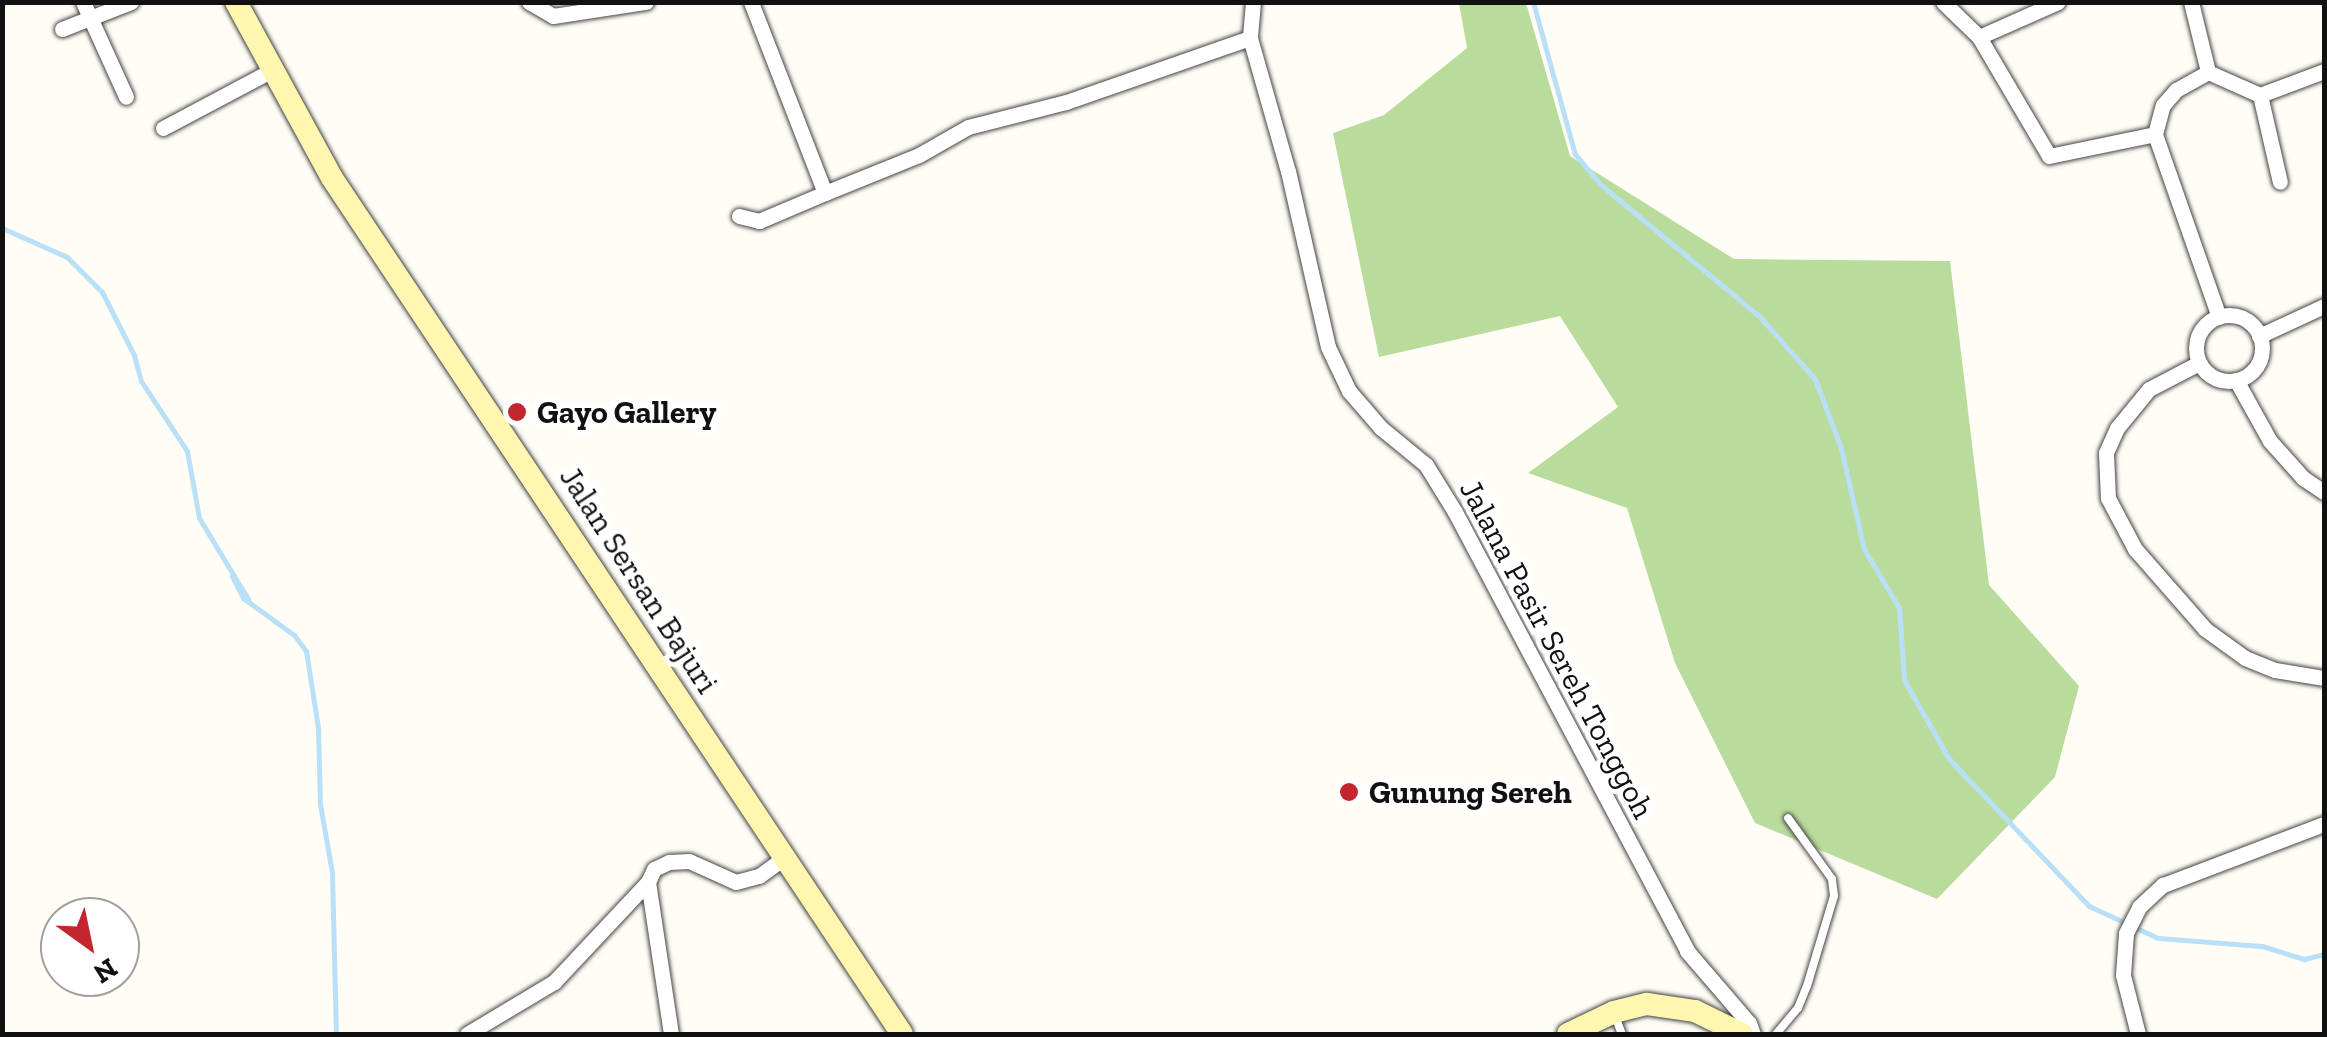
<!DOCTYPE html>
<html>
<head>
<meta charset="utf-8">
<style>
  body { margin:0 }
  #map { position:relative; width:2327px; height:1037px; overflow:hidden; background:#fffdf5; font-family:"Zilla Slab",serif }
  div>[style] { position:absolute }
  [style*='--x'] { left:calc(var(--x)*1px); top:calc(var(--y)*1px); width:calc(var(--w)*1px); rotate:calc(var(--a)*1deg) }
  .forest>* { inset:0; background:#b9dc9c }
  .stream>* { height:5px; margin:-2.5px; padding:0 2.5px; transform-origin:2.5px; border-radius:2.5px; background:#b9e0f7 }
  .roads { filter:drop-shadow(0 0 2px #444) drop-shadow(0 0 2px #444) }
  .service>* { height:8px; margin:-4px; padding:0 4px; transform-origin:4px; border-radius:4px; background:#fff }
  .minor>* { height:15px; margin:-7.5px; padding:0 7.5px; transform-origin:7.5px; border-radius:7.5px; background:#fff }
  .minor>.ring { margin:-7.5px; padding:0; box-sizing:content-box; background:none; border:15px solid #fff; border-radius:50% }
  .secondary>* { height:22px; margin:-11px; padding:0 11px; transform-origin:11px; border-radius:11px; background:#fff6b0 }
  .dots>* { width:28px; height:28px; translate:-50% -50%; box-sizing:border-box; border:5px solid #fff; border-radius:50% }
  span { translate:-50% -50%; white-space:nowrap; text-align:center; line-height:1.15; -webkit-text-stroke:10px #fff; paint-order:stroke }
  .poi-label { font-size:32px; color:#111; font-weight:700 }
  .left { translate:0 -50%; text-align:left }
  .street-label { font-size:32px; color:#111 }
  .frame { position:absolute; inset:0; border:5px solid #111; pointer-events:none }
  .north { position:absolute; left:40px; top:897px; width:100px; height:100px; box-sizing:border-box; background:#fff; border:2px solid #a0a0a0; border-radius:50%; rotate:147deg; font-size:28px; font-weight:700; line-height:40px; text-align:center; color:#111 }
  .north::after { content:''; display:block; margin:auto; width:35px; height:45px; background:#c4262e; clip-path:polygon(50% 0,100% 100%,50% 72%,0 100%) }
</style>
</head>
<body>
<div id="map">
  <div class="forest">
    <div style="clip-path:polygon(1459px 3px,1526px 3px,1570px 156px,1734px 259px,1950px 261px,1989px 585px,2079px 686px,2055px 777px,1937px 899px,1755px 823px,1675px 663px,1627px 508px,1528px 473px,1618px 407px,1560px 316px,1379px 357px,1333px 133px,1384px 115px,1467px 48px)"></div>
  </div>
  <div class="stream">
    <div style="--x:1533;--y:2;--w:158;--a:74.6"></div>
    <div style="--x:1575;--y:154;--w:39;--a:50"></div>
    <div style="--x:1600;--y:184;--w:208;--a:39.7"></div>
    <div style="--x:1760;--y:317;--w:83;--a:48.4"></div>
    <div style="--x:1815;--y:379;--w:74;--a:69.4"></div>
    <div style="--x:1841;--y:448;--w:104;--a:77.2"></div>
    <div style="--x:1864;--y:549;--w:69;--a:59.3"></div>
    <div style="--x:1899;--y:608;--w:72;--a:86"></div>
    <div style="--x:1904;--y:680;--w:91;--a:60.3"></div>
    <div style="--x:1949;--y:759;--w:203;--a:46.4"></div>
    <div style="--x:2089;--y:906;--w:76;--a:24.9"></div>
    <div style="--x:2158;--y:938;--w:104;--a:4.4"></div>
    <div style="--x:2262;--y:946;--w:44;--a:17.2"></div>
    <div style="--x:2304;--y:959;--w:21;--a:-14"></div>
    <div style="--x:2;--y:228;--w:71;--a:24"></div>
    <div style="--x:67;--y:257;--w:49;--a:45"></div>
    <div style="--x:102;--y:292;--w:71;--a:63.1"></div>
    <div style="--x:134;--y:355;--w:27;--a:75"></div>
    <div style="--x:141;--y:381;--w:84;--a:56.7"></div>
    <div style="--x:187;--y:451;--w:68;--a:79.8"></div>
    <div style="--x:199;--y:518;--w:95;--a:58.8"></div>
    <div style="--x:248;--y:599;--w:28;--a:-125"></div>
    <div style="--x:232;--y:576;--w:25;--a:63"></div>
    <div style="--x:243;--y:598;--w:63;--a:36"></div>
    <div style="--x:294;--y:635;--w:20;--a:53"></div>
    <div style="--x:306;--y:651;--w:78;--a:81.1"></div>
    <div style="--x:318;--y:728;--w:76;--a:88.5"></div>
    <div style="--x:320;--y:804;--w:70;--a:80.1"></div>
    <div style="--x:332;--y:873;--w:161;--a:88.6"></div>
  </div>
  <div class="roads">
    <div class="service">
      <div style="--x:1615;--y:1016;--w:19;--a:69"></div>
      <div style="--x:1776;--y:1034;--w:34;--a:-50"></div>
      <div style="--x:1798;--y:1008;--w:24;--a:-68"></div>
      <div style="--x:1807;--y:986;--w:94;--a:-73.3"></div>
      <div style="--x:1834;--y:896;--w:17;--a:-97"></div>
      <div style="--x:1832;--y:879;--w:75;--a:-125.8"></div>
    </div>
    <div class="minor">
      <div style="--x:83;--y:2;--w:104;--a:65.6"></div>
      <div style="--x:529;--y:2;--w:28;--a:30"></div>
      <div style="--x:553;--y:16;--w:94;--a:-8.6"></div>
      <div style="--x:1253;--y:2;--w:36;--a:95"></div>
      <div style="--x:1250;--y:38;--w:138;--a:74.1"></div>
      <div style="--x:1288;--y:171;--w:180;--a:77.2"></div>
      <div style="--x:1328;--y:347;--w:49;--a:64.5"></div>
      <div style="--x:1349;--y:391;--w:49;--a:49.1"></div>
      <div style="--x:1381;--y:428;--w:58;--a:39.4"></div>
      <div style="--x:1426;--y:465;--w:55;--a:58.3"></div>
      <div style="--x:1455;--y:512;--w:497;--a:62.1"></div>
      <div style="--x:1687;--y:951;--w:95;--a:49.3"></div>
      <div style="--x:1749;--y:1023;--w:12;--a:70"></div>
      <div style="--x:1943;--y:2;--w:50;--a:44.2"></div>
      <div style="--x:1979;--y:37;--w:138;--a:59.5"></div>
      <div style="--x:2049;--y:156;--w:108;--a:-11.7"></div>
      <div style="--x:2191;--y:2;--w:72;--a:76.3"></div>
      <div style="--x:62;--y:29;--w:74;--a:-21.4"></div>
      <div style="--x:1979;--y:37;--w:86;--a:-23.9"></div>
      <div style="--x:2260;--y:95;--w:89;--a:77.1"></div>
      <div style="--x:163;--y:128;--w:123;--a:-28"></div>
      <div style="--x:825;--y:193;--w:101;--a:-22"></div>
      <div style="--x:919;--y:155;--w:56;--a:-29.7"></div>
      <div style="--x:968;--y:127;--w:101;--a:-14.3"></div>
      <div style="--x:1066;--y:102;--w:195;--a:-19.2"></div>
      <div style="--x:739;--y:216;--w:21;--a:14"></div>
      <div style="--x:759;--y:221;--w:72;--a:-23"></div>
      <div style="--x:825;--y:193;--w:205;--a:-111.2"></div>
      <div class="ring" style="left:2196px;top:315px;width:51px;height:51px"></div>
      <div style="--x:2219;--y:317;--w:194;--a:-109.3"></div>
      <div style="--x:2155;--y:134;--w:30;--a:-75"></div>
      <div style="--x:2163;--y:105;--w:20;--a:-49"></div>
      <div style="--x:2176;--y:90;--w:37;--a:-29"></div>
      <div style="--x:2208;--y:72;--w:57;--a:23.9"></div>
      <div style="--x:2260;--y:95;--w:68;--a:-20.6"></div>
      <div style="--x:2259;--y:336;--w:72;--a:-24.8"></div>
      <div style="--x:2199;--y:363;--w:56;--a:152.5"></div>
      <div style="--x:2149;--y:389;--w:50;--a:129.4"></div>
      <div style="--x:2117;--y:428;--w:27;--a:114"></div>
      <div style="--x:2106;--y:453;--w:45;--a:87.5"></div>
      <div style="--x:2108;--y:498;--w:58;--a:62.1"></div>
      <div style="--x:2135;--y:549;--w:106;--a:48.8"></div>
      <div style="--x:2205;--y:629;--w:49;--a:35.9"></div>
      <div style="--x:2245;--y:658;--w:32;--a:22"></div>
      <div style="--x:2275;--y:670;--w:50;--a:9.3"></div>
      <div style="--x:2236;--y:380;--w:70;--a:60.9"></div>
      <div style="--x:2270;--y:441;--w:50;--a:48.3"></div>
      <div style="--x:2303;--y:478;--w:25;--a:34"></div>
      <div style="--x:467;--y:1034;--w:101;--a:-30.9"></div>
      <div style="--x:554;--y:982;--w:137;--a:-46.8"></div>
      <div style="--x:671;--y:1034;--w:154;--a:-98.6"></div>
      <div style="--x:648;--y:882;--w:14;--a:-65"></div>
      <div style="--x:654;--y:869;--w:17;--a:-25"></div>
      <div style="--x:669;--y:862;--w:20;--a:-3"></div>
      <div style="--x:689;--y:861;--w:51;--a:24.1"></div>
      <div style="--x:736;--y:882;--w:24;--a:-15"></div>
      <div style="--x:759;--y:876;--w:32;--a:-36"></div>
      <div style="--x:2138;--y:1034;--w:61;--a:-104.3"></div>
      <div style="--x:2123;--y:975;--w:42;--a:-85.9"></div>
      <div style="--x:2126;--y:933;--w:29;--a:-63"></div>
      <div style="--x:2139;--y:907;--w:33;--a:-43"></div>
      <div style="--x:2163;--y:885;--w:172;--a:-20.8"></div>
    </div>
    <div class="secondary">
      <div style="--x:236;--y:2;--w:200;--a:61.4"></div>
      <div style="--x:332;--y:178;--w:1028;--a:56.34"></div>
      <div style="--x:1568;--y:1034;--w:51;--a:-25.6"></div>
      <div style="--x:1614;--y:1012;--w:34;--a:-14"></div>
      <div style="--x:1647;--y:1004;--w:49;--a:8.3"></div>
      <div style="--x:1695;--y:1011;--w:52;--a:26.1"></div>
    </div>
  </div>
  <div class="dots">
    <div style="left:517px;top:412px;background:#c4262e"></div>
    <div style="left:1349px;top:792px;background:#c4262e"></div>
  </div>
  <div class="poi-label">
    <span class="left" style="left:537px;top:412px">Gayo Gallery</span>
    <span class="left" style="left:1369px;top:792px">Gunung Sereh</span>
  </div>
  <div class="street-label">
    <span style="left:639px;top:580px;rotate:57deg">Jalan Sersan Bajuri</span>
    <span style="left:1557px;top:649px;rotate:62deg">Jalana Pasir Sereh Tonggoh</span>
  </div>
  <div class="frame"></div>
  <div class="north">N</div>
</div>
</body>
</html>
